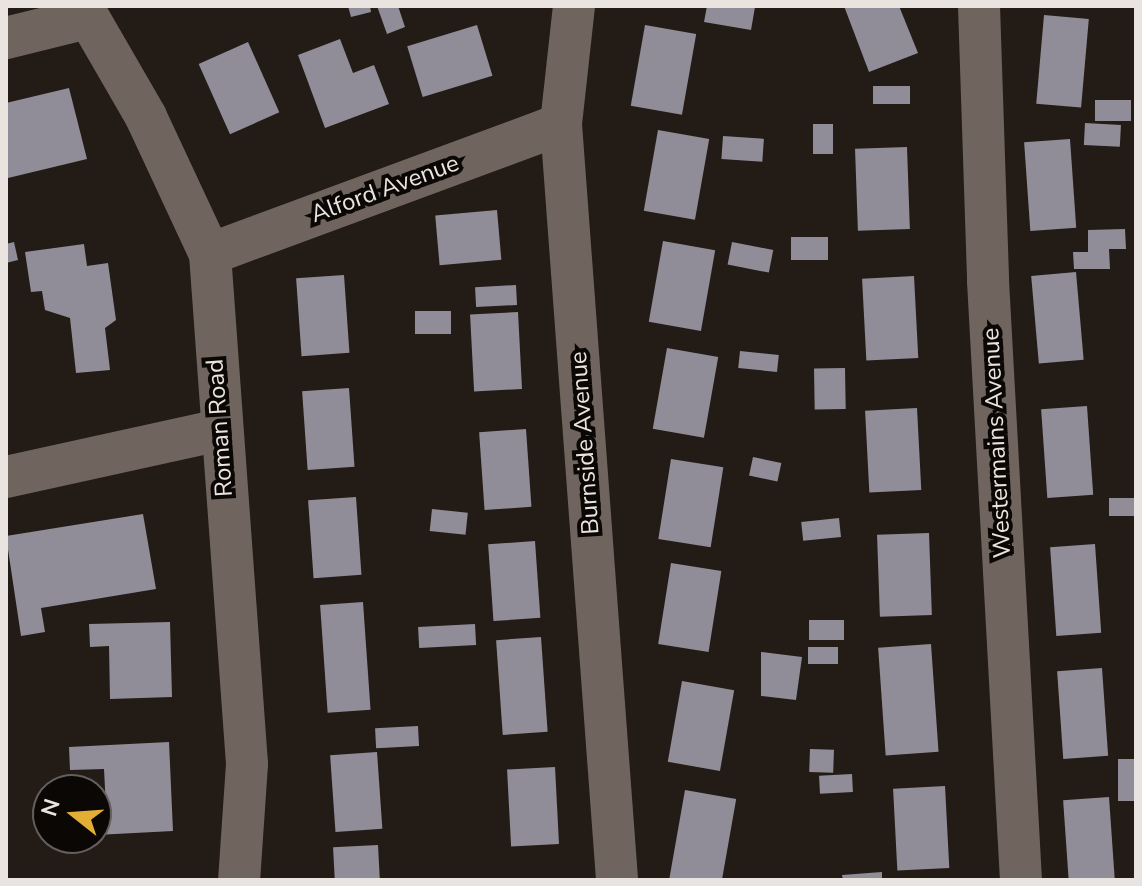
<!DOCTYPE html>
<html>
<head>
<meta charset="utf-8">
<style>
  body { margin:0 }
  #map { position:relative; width:1142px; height:886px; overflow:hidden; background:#231b16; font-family:"Nunito Sans",sans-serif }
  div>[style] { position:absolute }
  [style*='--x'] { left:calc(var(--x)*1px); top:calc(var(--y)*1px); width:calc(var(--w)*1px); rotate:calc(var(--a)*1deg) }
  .building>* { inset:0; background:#908d98; transform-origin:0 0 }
  .street>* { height:42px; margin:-21px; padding:0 21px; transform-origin:21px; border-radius:21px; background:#6f655e }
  span { translate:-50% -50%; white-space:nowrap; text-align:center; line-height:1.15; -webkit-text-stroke:8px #0a0705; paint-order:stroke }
  .street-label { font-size:24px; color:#eae4e0 }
  .frame { position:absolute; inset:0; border:8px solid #eae4e0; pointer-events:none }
  .north { position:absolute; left:32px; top:774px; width:80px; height:80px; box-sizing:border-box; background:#0a0705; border:2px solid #645f5d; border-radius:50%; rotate:287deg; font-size:22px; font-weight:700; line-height:32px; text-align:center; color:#eae4e0 }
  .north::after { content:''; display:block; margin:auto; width:28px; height:36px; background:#e3ae35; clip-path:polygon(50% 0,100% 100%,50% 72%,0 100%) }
</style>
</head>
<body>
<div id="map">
  <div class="building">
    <div style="clip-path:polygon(348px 6px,370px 6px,371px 12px,351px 17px)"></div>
    <div style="clip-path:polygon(377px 6px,398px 6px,405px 27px,387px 34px)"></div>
    <div style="clip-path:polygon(707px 6px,755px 7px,751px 30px,704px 22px)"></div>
    <div style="clip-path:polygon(844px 6px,899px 6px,918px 53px,869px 72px)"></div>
    <div style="left:1044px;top:15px;width:45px;height:89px;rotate:5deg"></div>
    <div style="left:477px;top:25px;width:53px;height:73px;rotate:73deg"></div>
    <div style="left:645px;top:25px;width:52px;height:82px;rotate:10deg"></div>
    <div style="clip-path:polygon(340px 39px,353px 73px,374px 65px,389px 104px,325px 128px,298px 55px)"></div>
    <div style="left:248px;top:42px;width:77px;height:54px;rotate:66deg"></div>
    <div style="left:873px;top:86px;width:37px;height:18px"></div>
    <div style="clip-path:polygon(69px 88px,87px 159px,8px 178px,6px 103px)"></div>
    <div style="left:1095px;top:100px;width:36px;height:21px"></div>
    <div style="left:1085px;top:123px;width:36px;height:22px;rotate:3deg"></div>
    <div style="left:813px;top:124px;width:20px;height:30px"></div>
    <div style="left:658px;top:130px;width:52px;height:82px;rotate:10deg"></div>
    <div style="left:723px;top:136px;width:41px;height:23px;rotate:4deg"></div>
    <div style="left:1070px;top:139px;width:89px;height:46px;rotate:86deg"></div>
    <div style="left:907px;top:147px;width:82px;height:52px;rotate:88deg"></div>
    <div style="left:497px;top:210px;width:50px;height:62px;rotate:85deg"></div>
    <div style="clip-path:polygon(1125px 229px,1126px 249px,1109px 249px,1110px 269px,1074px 269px,1073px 252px,1088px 252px,1088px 230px)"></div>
    <div style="left:791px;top:237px;width:37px;height:23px"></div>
    <div style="left:663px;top:241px;width:53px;height:82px;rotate:10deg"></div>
    <div style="clip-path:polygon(14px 242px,18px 260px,6px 263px,6px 244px)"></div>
    <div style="left:732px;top:242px;width:42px;height:23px;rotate:11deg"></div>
    <div style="clip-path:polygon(84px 244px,87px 266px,108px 263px,116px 320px,105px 328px,110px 370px,76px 373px,70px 318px,45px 310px,42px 291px,31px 292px,25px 252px)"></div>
    <div style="left:1076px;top:272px;width:88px;height:45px;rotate:85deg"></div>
    <div style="left:344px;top:275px;width:78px;height:48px;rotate:86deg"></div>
    <div style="left:914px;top:276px;width:82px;height:52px;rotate:87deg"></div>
    <div style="left:516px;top:285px;width:20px;height:41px;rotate:87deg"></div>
    <div style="left:415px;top:311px;width:36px;height:23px"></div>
    <div style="left:518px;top:312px;width:77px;height:48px;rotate:87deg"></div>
    <div style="left:667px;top:348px;width:52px;height:82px;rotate:10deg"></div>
    <div style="left:740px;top:351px;width:39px;height:17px;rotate:6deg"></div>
    <div style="left:845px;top:368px;width:41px;height:31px;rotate:89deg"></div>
    <div style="left:349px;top:388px;width:79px;height:47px;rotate:86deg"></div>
    <div style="left:1087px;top:406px;width:89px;height:46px;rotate:86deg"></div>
    <div style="left:917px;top:408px;width:82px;height:52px;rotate:87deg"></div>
    <div style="left:526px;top:429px;width:78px;height:47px;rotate:86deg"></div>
    <div style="left:753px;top:457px;width:29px;height:19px;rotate:12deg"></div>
    <div style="left:671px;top:459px;width:53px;height:81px;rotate:9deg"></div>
    <div style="left:356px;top:497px;width:78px;height:48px;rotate:86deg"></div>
    <div style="left:1109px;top:498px;width:27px;height:18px"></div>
    <div style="left:432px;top:509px;width:36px;height:22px;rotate:6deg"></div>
    <div style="clip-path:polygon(143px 514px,156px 589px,41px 608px,45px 632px,21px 636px,6px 536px)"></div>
    <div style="left:839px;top:518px;width:19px;height:38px;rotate:84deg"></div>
    <div style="left:929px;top:533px;width:82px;height:52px;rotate:88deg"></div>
    <div style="left:535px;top:541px;width:77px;height:47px;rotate:86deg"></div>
    <div style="left:1095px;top:544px;width:89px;height:45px;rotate:86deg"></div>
    <div style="left:671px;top:563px;width:51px;height:82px;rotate:9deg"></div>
    <div style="left:363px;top:602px;width:108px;height:43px;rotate:86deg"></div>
    <div style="left:809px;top:620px;width:35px;height:20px"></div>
    <div style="clip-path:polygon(170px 622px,172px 697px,110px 699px,109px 646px,90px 647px,89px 624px)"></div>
    <div style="left:475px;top:624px;width:21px;height:57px;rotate:87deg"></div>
    <div style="left:541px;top:637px;width:95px;height:45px;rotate:86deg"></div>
    <div style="left:931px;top:644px;width:108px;height:53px;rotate:86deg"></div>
    <div style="left:838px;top:647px;width:17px;height:30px;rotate:90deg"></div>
    <div style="clip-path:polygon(761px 652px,802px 657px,796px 700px,761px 696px)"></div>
    <div style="left:1102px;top:668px;width:88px;height:45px;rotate:86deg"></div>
    <div style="left:682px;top:681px;width:53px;height:82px;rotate:10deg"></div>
    <div style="left:418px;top:726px;width:20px;height:43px;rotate:87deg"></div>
    <div style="clip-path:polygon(169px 742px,173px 831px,96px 835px,96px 809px,106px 808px,104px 769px,70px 770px,69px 747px)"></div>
    <div style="left:810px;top:749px;width:24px;height:23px;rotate:2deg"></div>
    <div style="left:377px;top:752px;width:77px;height:47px;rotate:86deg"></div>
    <div style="left:1118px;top:759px;width:18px;height:42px"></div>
    <div style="left:555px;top:767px;width:77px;height:48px;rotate:87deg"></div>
    <div style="left:852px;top:774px;width:18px;height:33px;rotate:87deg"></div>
    <div style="left:945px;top:786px;width:82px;height:52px;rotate:87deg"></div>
    <div style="left:685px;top:790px;width:52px;height:91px;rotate:10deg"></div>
    <div style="left:1109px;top:797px;width:83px;height:46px;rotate:86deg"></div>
    <div style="left:378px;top:845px;width:35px;height:45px;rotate:87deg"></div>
    <div style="clip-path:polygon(882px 872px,882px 880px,843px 880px,842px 875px)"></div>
  </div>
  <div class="street">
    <div style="--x:82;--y:6;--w:128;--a:60"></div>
    <div style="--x:146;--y:117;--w:151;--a:65"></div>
    <div style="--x:210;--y:254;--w:511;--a:85.85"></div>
    <div style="--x:247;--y:764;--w:116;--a:93.9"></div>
    <div style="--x:574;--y:6;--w:119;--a:96.3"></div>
    <div style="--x:561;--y:124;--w:758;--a:85.76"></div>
    <div style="--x:979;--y:6;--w:275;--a:88.1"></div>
    <div style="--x:988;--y:281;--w:600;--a:86.85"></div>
    <div style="--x:6;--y:38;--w:83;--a:-13.9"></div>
    <div style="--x:210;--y:254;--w:374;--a:-20.3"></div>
    <div style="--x:6;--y:477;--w:219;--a:-12.4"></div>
  </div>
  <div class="street-label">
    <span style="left:385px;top:189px;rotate:-20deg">Alford Avenue</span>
    <span style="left:220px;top:428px;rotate:-94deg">Roman Road</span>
    <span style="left:585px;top:443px;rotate:-94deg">Burnside Avenue</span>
    <span style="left:997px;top:443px;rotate:-93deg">Westermains Avenue</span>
  </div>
  <div class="frame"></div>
  <div class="north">N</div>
</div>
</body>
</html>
